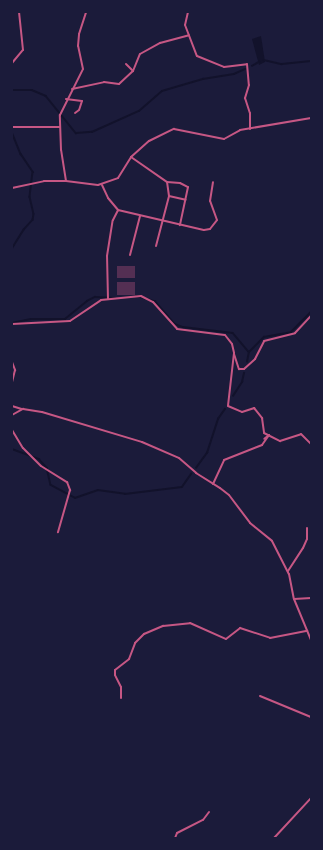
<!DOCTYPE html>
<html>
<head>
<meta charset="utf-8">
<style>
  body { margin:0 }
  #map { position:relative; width:323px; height:850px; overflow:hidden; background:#1b1b3a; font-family:"Work Sans",sans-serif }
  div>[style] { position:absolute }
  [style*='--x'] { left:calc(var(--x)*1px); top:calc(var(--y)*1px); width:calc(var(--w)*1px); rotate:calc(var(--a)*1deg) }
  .water>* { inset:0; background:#12122b }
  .stream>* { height:1.5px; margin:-0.75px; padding:0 0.75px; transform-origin:0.75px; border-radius:0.75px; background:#12122b }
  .building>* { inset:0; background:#542f53; transform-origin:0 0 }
  .minor>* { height:2px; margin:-1px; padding:0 1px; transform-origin:1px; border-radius:1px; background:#c65784 }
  span { translate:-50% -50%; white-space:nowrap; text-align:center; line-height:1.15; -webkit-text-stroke:3.5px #1b1b3a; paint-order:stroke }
  .frame { position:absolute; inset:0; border:13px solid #1b1b3a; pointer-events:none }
</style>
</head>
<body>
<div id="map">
  <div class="water">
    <div style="clip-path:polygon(261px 36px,265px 62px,259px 65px,252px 39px)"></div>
  </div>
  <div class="stream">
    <div style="--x:264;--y:60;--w:18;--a:13"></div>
    <div style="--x:282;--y:64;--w:29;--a:-6"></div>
    <div style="--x:252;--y:66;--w:8;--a:-30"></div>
    <div style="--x:12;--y:90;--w:20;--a:0"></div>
    <div style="--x:32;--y:90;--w:15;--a:23"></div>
    <div style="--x:46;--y:96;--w:48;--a:51"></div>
    <div style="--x:76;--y:133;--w:16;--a:-4"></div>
    <div style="--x:92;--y:132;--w:51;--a:-24.1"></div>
    <div style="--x:139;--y:111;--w:30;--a:-41"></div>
    <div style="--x:162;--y:91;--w:43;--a:-16.3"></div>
    <div style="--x:203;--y:79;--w:31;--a:-9"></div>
    <div style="--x:234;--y:74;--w:12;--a:-24"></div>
    <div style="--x:12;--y:132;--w:24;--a:68"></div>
    <div style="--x:21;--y:154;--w:22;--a:56"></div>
    <div style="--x:33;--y:172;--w:25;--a:97"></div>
    <div style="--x:30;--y:197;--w:17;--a:77"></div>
    <div style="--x:34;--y:214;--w:6;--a:99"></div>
    <div style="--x:33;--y:220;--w:13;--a:132"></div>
    <div style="--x:24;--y:230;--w:22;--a:122"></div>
    <div style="--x:12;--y:272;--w:2;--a:90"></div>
    <div style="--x:137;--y:296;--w:19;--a:16"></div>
    <div style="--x:155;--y:301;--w:30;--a:49"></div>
    <div style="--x:175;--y:324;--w:9;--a:21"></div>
    <div style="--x:183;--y:327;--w:50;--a:6.8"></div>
    <div style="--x:233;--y:333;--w:25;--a:50"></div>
    <div style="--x:249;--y:352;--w:21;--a:-45"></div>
    <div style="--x:264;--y:337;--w:27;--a:-10"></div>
    <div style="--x:291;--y:332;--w:28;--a:-45"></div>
    <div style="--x:12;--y:323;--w:19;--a:-12"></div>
    <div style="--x:31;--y:319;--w:34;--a:0"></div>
    <div style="--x:65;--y:319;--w:28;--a:-39"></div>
    <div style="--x:87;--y:301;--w:9;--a:-27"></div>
    <div style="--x:95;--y:297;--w:20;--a:3"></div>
    <div style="--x:247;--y:362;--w:10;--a:-79"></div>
    <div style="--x:233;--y:396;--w:17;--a:-57"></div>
    <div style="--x:242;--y:382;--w:9;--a:-77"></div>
    <div style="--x:12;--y:449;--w:29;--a:20"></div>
    <div style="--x:39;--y:459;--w:12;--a:48"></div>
    <div style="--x:47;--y:468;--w:17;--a:77"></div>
    <div style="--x:51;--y:485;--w:27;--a:28"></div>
    <div style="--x:75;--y:498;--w:24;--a:-19"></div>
    <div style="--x:98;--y:490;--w:27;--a:8"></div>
    <div style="--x:125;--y:494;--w:57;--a:-7"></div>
    <div style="--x:182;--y:487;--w:16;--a:-55"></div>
    <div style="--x:196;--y:468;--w:19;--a:-54"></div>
    <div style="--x:207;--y:453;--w:36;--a:-72"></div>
    <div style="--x:218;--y:419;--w:12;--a:-55"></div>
  </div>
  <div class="building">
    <div style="left:135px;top:266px;width:12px;height:18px;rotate:90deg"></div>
    <div style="left:117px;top:282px;width:18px;height:13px"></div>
  </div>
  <div class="minor">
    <div style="--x:188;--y:12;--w:13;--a:103"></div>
    <div style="--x:185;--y:25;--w:33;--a:69"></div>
    <div style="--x:197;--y:56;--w:29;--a:22"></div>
    <div style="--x:224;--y:67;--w:23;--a:-7"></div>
    <div style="--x:247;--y:64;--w:21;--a:85"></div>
    <div style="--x:249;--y:85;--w:14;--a:107"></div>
    <div style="--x:245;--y:98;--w:16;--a:72"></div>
    <div style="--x:250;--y:113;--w:16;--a:90"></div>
    <div style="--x:12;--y:63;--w:17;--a:-50"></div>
    <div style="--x:23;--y:50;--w:38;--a:-96"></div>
    <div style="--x:126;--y:64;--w:10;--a:45"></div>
    <div style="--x:72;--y:89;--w:33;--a:-12"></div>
    <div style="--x:104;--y:82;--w:15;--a:8"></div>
    <div style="--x:119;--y:84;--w:19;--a:-43"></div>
    <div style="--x:133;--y:71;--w:18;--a:-68"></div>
    <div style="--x:140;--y:54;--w:23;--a:-29"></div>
    <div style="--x:160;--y:43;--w:30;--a:-15"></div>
    <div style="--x:66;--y:99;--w:16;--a:7"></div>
    <div style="--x:82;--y:101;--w:9;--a:108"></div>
    <div style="--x:79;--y:110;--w:5;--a:143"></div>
    <div style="--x:12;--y:127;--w:48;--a:0"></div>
    <div style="--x:131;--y:157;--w:44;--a:34.8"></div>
    <div style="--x:167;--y:182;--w:13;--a:4"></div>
    <div style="--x:180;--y:183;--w:9;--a:27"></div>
    <div style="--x:188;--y:187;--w:39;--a:102"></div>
    <div style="--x:66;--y:181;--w:31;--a:-99"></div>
    <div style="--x:61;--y:150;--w:35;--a:-92"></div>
    <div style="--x:60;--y:115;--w:51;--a:-63.4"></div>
    <div style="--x:83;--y:69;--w:24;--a:-102"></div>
    <div style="--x:78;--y:46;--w:12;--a:-85"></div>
    <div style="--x:79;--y:34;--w:23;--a:-72"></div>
    <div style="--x:102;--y:185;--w:14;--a:65"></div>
    <div style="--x:108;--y:198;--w:16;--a:50"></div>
    <div style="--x:12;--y:188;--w:33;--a:-12"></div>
    <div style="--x:44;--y:181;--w:22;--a:0"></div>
    <div style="--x:66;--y:181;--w:32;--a:7"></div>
    <div style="--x:98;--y:185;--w:21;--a:-19"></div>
    <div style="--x:118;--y:178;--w:25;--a:-58"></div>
    <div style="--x:131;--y:157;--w:24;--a:-42"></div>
    <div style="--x:149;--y:141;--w:28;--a:-26"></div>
    <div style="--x:174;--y:129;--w:51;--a:11.3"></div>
    <div style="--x:224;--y:139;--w:18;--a:-29"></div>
    <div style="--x:240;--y:130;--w:72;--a:-9.6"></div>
    <div style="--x:169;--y:196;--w:17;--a:13"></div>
    <div style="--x:156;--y:246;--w:52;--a:-75.4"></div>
    <div style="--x:169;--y:196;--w:14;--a:-98"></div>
    <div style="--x:130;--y:255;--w:40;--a:-75.6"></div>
    <div style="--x:108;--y:299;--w:43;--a:-91.3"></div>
    <div style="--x:107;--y:256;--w:36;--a:-81"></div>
    <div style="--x:113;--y:220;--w:11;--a:-63"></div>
    <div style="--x:118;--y:210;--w:88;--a:13.1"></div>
    <div style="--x:204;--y:230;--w:6;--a:-9"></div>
    <div style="--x:210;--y:229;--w:11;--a:-52"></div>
    <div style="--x:217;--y:220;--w:20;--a:-110"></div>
    <div style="--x:210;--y:201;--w:19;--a:-81"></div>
    <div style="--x:12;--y:324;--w:58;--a:-3"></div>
    <div style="--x:70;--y:321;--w:37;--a:-34"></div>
    <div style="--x:101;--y:300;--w:40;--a:-5.7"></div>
    <div style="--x:141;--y:296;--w:13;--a:27"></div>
    <div style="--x:153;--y:302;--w:36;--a:48"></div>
    <div style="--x:177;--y:329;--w:48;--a:7.1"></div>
    <div style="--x:225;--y:335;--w:11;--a:52"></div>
    <div style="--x:232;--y:344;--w:9;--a:77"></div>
    <div style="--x:234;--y:353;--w:53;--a:96.5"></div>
    <div style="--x:228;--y:406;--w:15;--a:23"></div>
    <div style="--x:242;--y:412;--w:13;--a:-18"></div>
    <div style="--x:254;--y:408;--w:13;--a:51"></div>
    <div style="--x:262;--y:418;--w:15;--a:82"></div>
    <div style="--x:264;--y:433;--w:18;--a:27"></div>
    <div style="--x:280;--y:441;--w:22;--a:-18"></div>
    <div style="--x:301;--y:434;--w:14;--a:45"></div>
    <div style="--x:234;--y:354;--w:16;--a:72"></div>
    <div style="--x:239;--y:369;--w:5;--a:0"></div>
    <div style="--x:244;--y:369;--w:15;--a:-42"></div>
    <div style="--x:255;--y:359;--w:20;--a:-63"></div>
    <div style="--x:264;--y:341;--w:32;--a:-14"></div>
    <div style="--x:295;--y:333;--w:23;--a:-47"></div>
    <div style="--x:12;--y:362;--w:9;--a:69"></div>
    <div style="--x:15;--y:370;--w:12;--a:104"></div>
    <div style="--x:12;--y:406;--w:10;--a:17"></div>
    <div style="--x:12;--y:415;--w:13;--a:-29"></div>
    <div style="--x:23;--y:409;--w:19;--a:9"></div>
    <div style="--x:42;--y:412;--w:104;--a:16.7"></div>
    <div style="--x:142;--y:442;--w:40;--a:23.4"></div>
    <div style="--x:179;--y:458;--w:23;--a:41"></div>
    <div style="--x:196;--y:473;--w:28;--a:32"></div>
    <div style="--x:220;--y:488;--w:11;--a:38"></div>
    <div style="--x:229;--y:495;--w:35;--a:53"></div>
    <div style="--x:250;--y:523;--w:28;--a:39"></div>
    <div style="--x:272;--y:541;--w:37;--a:63"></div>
    <div style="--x:289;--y:574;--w:25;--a:79"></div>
    <div style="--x:294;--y:599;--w:44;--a:67.5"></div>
    <div style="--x:12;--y:430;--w:21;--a:59"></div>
    <div style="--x:23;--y:448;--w:25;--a:45"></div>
    <div style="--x:41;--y:466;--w:31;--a:32"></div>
    <div style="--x:67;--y:482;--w:9;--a:69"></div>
    <div style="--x:70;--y:490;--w:44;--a:105.9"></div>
    <div style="--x:213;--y:484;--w:26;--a:-65"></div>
    <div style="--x:224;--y:460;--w:41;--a:-21.5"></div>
    <div style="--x:262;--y:445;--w:12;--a:-55"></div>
    <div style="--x:269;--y:435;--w:6;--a:141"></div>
    <div style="--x:288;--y:571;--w:27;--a:-57"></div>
    <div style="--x:303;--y:548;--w:10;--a:-66"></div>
    <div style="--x:307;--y:539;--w:11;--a:-90"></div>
    <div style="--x:294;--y:599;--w:17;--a:-3"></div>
    <div style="--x:260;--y:696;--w:55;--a:22.4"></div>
    <div style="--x:121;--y:698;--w:11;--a:-90"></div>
    <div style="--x:121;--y:687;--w:13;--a:-117"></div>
    <div style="--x:115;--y:675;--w:5;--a:-90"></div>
    <div style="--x:115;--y:670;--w:18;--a:-38"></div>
    <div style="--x:129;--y:659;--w:17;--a:-69"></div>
    <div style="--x:135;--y:643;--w:13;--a:-45"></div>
    <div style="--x:144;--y:634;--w:21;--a:-23"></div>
    <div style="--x:163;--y:626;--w:27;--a:-6"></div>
    <div style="--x:190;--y:623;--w:39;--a:24"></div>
    <div style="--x:226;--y:639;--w:18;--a:-38"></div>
    <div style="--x:240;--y:628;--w:32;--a:18"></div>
    <div style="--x:270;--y:638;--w:38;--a:-11"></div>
    <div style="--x:175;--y:838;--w:5;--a:-68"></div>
    <div style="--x:177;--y:833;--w:29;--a:-27"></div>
    <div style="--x:203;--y:820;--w:10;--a:-53"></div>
    <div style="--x:274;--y:838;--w:54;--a:-47.2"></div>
  </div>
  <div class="frame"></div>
</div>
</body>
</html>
